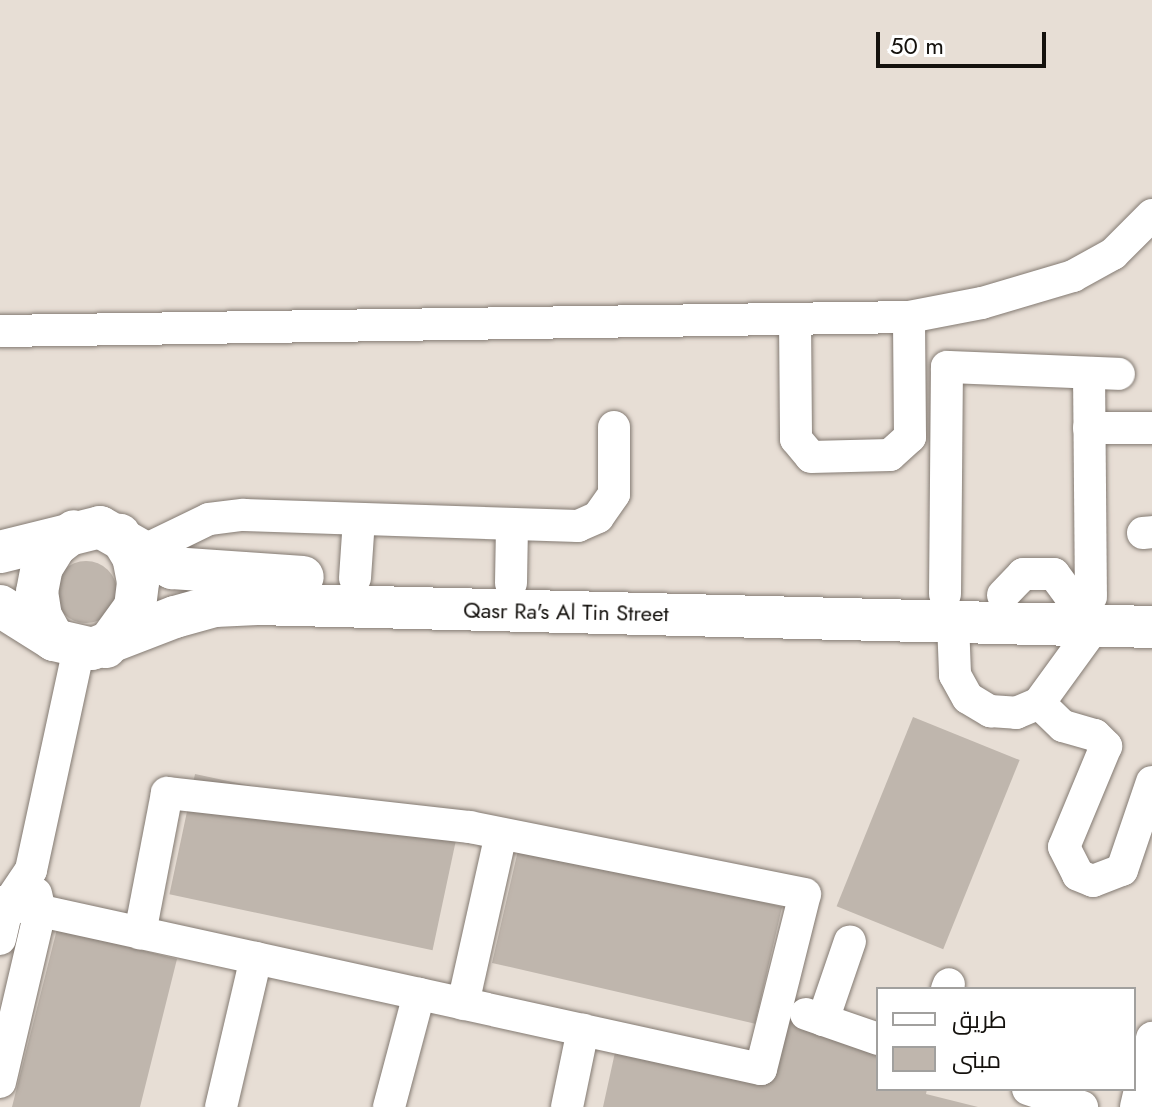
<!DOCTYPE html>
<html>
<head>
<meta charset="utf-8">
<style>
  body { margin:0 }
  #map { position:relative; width:1152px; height:1107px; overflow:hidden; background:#e7ded5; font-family:Jost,Cairo,sans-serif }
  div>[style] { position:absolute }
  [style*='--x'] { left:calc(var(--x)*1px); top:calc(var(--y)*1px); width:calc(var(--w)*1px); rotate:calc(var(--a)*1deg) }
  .building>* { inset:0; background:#bfb6ad; transform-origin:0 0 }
  .round { border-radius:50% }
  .roads { filter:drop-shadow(0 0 2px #837a72) drop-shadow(0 0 2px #837a72) }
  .minor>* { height:32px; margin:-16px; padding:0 16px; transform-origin:16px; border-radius:16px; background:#fff }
  .major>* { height:42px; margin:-21px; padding:0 21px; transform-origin:21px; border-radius:21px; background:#fff }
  span { translate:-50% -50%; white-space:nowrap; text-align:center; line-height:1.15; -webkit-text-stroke:8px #fff; paint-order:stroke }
  .street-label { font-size:22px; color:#14110d }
  .legend { position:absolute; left:876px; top:987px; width:260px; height:104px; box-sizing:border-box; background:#fff; border:2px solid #a1a09e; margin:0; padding:10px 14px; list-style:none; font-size:24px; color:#14110d }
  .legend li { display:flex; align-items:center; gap:16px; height:40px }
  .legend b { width:40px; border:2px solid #a1a09e }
  .scale { position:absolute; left:876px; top:32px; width:170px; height:36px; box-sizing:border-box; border:4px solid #14110d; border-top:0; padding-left:10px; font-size:24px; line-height:28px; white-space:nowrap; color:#14110d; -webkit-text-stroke:6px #fff; paint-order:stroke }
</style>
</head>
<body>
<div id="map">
  <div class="building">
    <div class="round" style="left:55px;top:561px;width:62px;height:62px"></div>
    <div style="left:913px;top:717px;width:115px;height:204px;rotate:22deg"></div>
    <div style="left:195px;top:774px;width:269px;height:123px;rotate:12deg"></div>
    <div style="left:519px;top:846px;width:270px;height:120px;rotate:13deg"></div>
    <div style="clip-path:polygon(57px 929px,177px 959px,140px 1107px,12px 1107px)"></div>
    <div style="clip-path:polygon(787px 1013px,878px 1033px,878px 1089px,927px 1089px,926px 1094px,978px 1107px,603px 1107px,621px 1025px,776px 1060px)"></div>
  </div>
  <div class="roads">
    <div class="minor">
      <div style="--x:795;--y:320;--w:119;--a:89.5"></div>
      <div style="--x:796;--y:439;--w:23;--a:50"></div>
      <div style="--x:811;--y:457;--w:79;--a:-1.5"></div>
      <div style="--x:890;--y:455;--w:27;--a:-42"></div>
      <div style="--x:910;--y:437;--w:120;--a:-90.5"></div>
      <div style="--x:0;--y:331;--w:909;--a:-0.88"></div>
      <div style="--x:909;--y:317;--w:74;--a:-10.9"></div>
      <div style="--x:982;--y:303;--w:95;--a:-16.5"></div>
      <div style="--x:1073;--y:276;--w:46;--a:-28.8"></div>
      <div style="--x:1113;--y:254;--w:55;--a:-45"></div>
      <div style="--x:1089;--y:373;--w:224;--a:89.5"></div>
      <div style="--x:1089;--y:428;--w:63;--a:0"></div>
      <div style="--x:1143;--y:533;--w:9;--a:-6"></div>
      <div style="--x:143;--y:551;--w:73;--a:-25.9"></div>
      <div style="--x:209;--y:519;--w:35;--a:-7"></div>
      <div style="--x:244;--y:515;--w:334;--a:1.9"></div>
      <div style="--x:578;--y:526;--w:22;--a:-24"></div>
      <div style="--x:598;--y:517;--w:28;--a:-55"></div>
      <div style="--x:614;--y:494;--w:67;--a:-90"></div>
      <div style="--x:355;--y:578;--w:59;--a:-86.1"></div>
      <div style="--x:511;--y:583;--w:59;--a:-89"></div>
      <div style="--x:945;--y:594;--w:227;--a:-89.5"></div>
      <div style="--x:947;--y:367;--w:172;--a:2.3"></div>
      <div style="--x:1003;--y:595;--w:29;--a:-46"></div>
      <div style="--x:1023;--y:574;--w:31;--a:0"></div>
      <div style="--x:1054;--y:574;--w:29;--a:54"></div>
      <div style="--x:953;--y:622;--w:53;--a:87.8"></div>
      <div style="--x:955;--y:675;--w:26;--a:61"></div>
      <div style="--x:968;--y:698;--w:26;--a:31"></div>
      <div style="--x:990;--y:711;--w:26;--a:4"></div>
      <div style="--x:1016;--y:713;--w:25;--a:-23"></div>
      <div style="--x:1039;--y:703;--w:95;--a:-54"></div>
      <div style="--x:1039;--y:703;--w:33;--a:44"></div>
      <div style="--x:1063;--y:726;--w:33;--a:16"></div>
      <div style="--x:1095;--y:735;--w:16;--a:45"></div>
      <div style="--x:1106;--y:746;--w:109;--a:112.6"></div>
      <div style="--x:1064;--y:847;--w:31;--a:63"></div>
      <div style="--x:1078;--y:875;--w:16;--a:22"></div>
      <div style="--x:1093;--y:881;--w:31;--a:-21"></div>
      <div style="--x:1122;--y:870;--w:93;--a:-71.2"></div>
      <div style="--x:0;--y:902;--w:779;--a:12.38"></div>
      <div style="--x:761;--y:1069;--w:180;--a:-75.9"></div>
      <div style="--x:805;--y:894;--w:342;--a:-168.7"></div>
      <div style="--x:470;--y:827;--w:305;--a:-173.6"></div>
      <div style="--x:167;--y:793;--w:143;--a:100.9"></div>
      <div style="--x:0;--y:939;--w:36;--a:-77"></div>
      <div style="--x:8;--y:904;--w:41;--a:-55.9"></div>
      <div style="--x:31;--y:870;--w:227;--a:-77.8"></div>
      <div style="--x:947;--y:989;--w:5;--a:-68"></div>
      <div style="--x:463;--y:1004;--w:174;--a:-77.4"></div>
      <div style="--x:806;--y:1014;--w:76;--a:19.1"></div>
      <div style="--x:823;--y:1020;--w:83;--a:-71.1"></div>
      <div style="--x:0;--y:1082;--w:176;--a:-76.8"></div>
      <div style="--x:40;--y:911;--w:18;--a:-103"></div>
      <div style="--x:1028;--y:1089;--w:57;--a:18.4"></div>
      <div style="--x:221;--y:1107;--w:153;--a:-76.8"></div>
      <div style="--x:389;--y:1107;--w:117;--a:-75.1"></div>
      <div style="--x:567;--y:1107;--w:79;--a:-78.3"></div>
      <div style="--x:1136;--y:1107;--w:71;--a:-76.9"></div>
    </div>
    <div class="major">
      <div style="--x:0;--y:552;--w:103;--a:-14"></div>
      <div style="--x:100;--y:527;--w:83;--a:29.7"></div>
      <div style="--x:172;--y:568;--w:131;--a:3.9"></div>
      <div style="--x:0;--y:606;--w:64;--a:32.2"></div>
      <div style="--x:54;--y:640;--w:39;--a:13"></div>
      <div style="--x:92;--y:649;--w:89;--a:-21.1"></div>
      <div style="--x:175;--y:617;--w:41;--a:-15.4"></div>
      <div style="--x:215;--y:606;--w:42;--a:-2.7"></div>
      <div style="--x:257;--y:604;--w:895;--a:1.47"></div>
      <div style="--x:54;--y:640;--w:26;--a:-119"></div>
      <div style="--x:41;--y:617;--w:25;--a:-99"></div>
      <div style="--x:37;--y:592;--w:25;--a:-79"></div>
      <div style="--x:42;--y:567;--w:25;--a:-58"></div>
      <div style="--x:55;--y:546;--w:24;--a:-38"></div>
      <div style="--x:106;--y:647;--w:49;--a:-54.1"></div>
      <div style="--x:135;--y:607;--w:25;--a:-83"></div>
      <div style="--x:138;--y:582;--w:25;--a:-101"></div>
      <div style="--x:133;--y:557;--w:26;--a:-121"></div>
    </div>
  </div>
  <div class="street-label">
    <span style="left:566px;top:612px;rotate:1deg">Qasr Ra's Al Tin Street</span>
  </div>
  <ul class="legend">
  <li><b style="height:10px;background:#fff"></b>طريق</li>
  <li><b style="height:22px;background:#bfb6ad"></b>مبنى</li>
  </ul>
  <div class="scale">50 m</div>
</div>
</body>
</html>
